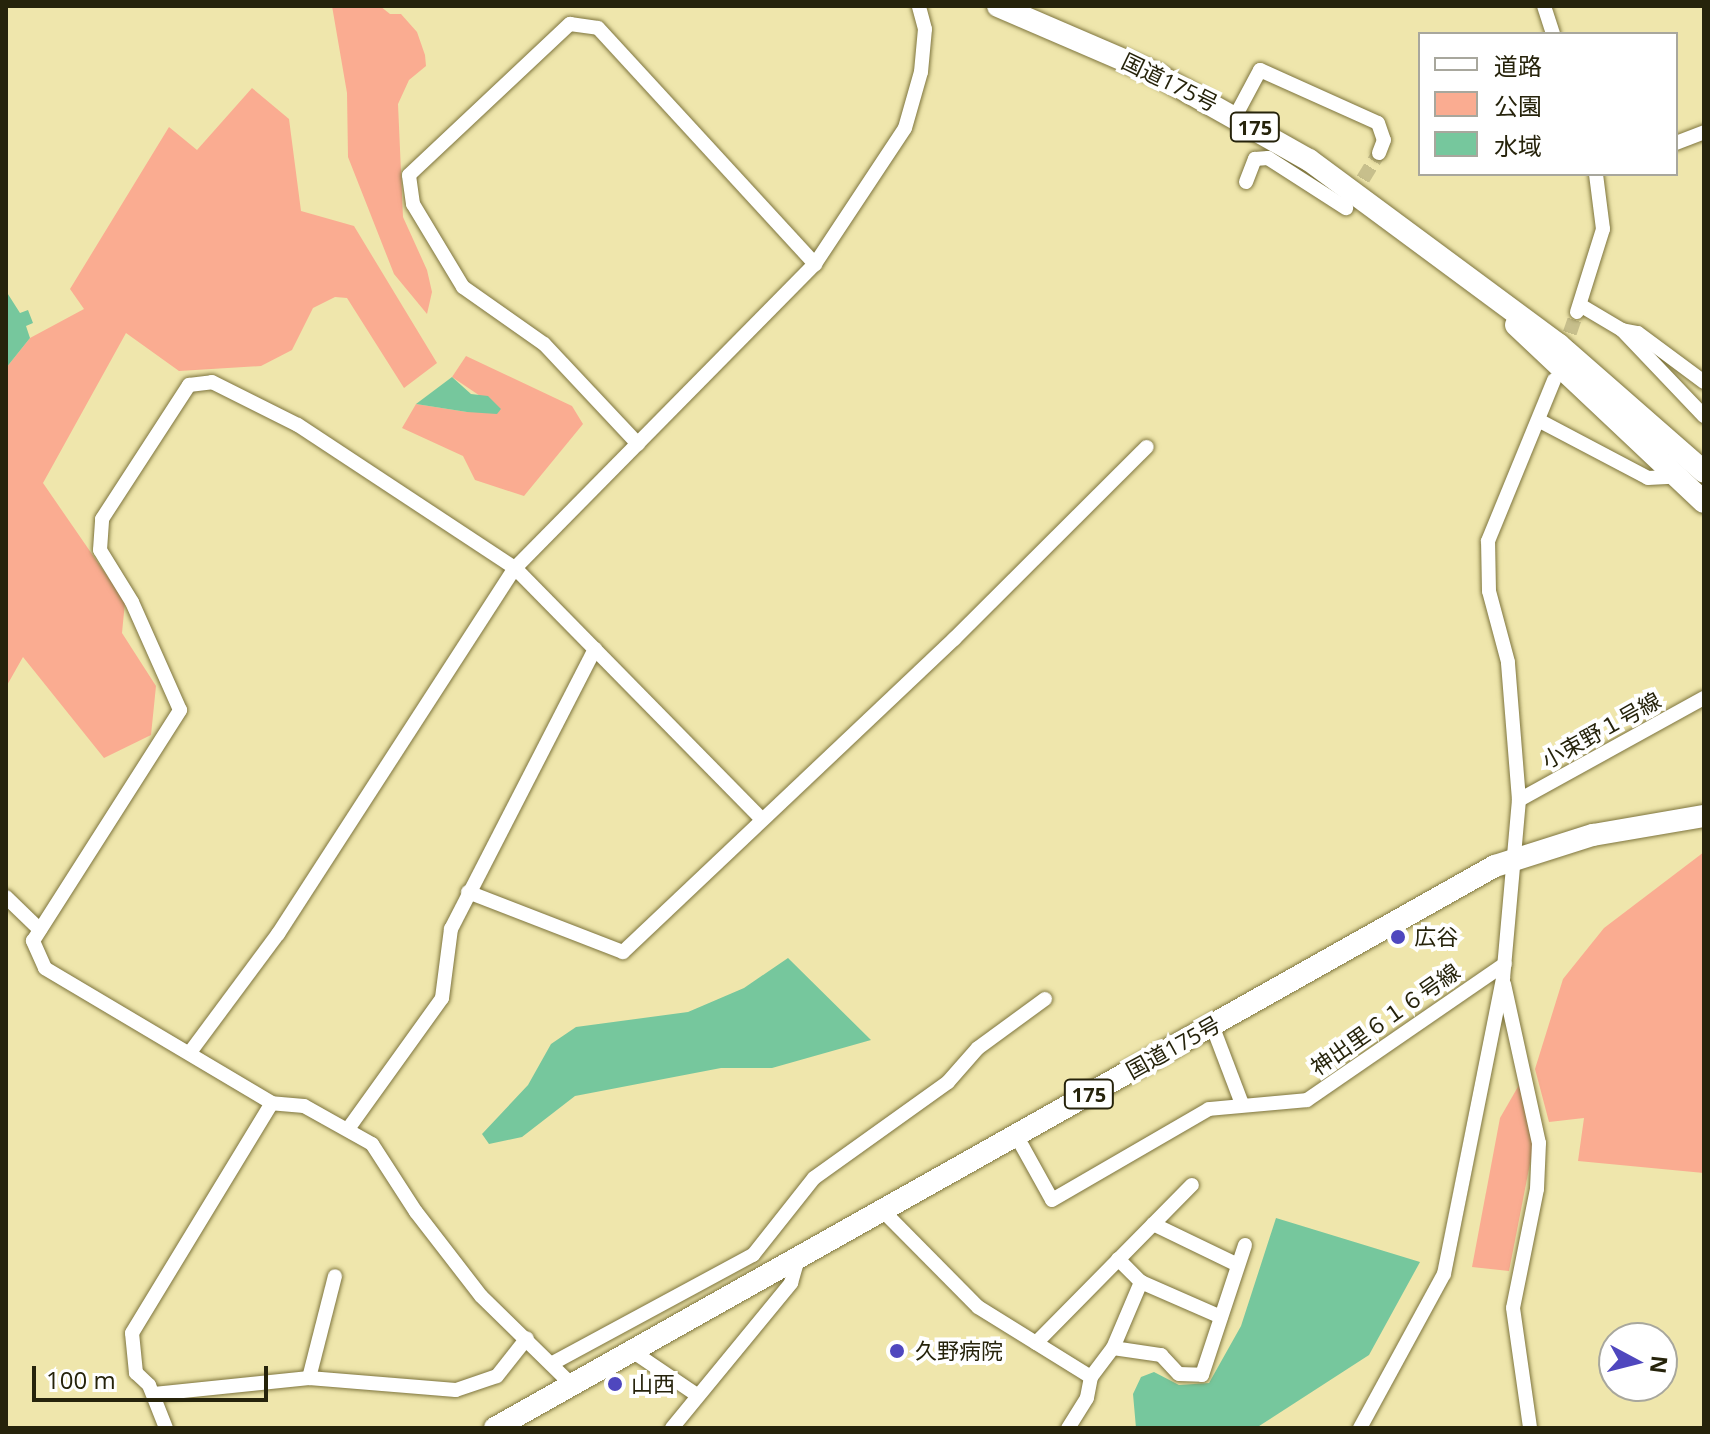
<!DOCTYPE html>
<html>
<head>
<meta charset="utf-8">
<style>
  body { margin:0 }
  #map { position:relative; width:1710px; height:1434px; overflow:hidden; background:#efe6ac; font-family:"Open Sans","Noto Sans JP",sans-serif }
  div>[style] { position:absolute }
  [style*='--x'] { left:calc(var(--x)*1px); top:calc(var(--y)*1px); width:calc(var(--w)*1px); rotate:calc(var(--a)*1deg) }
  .green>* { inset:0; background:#faac91 }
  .water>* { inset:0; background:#76c79d }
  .minor-tunnel>* { height:14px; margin-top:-7px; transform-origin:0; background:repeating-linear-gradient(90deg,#c7bf8c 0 14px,transparent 0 21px) }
  .roads { filter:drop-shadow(0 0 2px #7e753e) drop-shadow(0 0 2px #7e753e) }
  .minor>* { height:14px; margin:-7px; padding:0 7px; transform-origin:7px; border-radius:7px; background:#fff }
  .trunk>* { height:22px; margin:-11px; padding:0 11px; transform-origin:11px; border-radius:11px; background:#fff }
  .dots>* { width:22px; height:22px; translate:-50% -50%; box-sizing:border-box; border:4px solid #fff; border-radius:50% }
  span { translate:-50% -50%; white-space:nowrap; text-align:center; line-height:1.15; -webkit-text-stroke:8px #fff; paint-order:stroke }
  .shield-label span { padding:2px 6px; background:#fff; border:2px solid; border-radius:6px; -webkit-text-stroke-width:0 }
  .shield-label { font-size:20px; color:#26230b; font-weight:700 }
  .street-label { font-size:22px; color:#26230b }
  .poi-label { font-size:22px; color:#26230b }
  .left { translate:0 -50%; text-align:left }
  .frame { position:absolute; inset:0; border:8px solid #26230b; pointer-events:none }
  .legend { position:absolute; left:1418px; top:32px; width:260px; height:144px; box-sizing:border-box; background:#fff; border:2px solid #a8a79d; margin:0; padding:10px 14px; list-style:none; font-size:24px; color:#26230b }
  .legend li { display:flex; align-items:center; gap:16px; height:40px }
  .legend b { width:40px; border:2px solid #a8a79d }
  .north { position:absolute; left:1598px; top:1322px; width:80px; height:80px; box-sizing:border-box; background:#fff; border:2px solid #a8a79d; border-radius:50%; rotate:97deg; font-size:22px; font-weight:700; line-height:32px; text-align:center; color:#26230b }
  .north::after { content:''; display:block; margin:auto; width:28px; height:36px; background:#4f47be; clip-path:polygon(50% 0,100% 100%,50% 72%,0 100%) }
  .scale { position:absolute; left:32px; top:1366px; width:236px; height:36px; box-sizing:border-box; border:4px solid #26230b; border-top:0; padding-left:10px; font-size:24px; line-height:28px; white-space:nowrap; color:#26230b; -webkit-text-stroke:6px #fff; paint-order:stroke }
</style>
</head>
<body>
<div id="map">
  <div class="green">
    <div style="clip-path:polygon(332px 6px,380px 6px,390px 14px,401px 14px,417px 32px,425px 55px,426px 66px,409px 80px,398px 104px,403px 217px,427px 270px,432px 292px,427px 314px,394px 274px,348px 157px,347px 93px)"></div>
    <div style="clip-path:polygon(252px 88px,289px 119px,301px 211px,354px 226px,437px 363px,404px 388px,347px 298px,335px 297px,313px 308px,292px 350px,261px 366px,179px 371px,126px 333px,43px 483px,125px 602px,122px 633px,156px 686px,151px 735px,104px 758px,23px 657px,6px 687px,6px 368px,30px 338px,84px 309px,70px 289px,169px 127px,197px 150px)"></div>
    <div style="clip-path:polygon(466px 356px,572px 406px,583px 424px,524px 496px,475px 480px,463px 456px,402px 428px,416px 404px,467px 412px,501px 410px,452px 377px)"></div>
    <div style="clip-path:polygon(1704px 852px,1704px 1173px,1578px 1161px,1584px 1118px,1549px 1122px,1535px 1069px,1563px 979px,1604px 928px)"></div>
    <div style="clip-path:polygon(1519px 1085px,1533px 1148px,1509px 1271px,1472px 1267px,1500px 1118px)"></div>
  </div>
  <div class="water">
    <div style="clip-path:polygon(6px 291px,20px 313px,28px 310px,33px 323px,26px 326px,30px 338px,6px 368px)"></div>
    <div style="clip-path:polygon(452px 377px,471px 394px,488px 396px,501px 409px,497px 414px,467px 412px,416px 404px)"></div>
    <div style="clip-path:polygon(788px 958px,871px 1040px,772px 1068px,721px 1068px,575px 1096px,522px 1137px,489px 1144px,482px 1134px,528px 1085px,551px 1044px,576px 1027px,688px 1012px,744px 988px)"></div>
    <div style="clip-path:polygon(1276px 1218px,1420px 1262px,1369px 1355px,1256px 1428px,1136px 1428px,1133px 1394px,1141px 1377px,1154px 1372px,1179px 1385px,1209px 1383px,1241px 1326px)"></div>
  </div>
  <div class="minor-tunnel">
    <div style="--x:1352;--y:197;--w:52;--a:-58.5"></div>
    <div style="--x:1563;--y:353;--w:43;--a:-71.1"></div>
  </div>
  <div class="roads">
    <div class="minor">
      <div style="--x:1544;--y:6;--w:29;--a:72"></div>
      <div style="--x:1236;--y:115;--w:51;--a:-61.9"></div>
      <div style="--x:1260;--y:70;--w:129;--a:24.2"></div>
      <div style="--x:1378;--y:123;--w:18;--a:71"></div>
      <div style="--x:1384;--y:140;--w:14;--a:111"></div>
      <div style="--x:1676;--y:143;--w:30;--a:-21"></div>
      <div style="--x:1246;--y:182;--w:25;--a:-69"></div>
      <div style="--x:1255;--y:159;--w:13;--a:-4"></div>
      <div style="--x:1268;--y:158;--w:93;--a:32.7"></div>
      <div style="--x:1580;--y:305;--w:49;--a:30.8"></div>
      <div style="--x:1622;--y:330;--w:119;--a:46.4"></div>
      <div style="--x:1577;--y:312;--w:87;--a:-72.6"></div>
      <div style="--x:1603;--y:229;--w:55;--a:-97.3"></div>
      <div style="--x:1622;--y:330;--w:16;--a:11"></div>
      <div style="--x:1638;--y:333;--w:82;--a:36.6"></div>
      <div style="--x:1540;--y:421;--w:122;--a:27.8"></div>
      <div style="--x:1648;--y:478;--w:33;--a:-3"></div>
      <div style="--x:638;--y:444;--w:137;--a:-133.2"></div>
      <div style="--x:544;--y:344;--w:99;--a:-144.9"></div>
      <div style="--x:463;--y:287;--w:97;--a:-121.1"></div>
      <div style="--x:413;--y:204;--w:29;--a:-98"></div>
      <div style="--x:409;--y:175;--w:221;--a:-43.2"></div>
      <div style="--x:570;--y:24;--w:28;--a:8"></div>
      <div style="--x:598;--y:28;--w:321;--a:47.4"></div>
      <div style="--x:1519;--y:800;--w:211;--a:-28.9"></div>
      <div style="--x:468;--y:892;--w:166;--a:21.2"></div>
      <div style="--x:623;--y:952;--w:456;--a:-43.4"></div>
      <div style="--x:954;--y:639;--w:272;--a:-44.9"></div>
      <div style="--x:6;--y:897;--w:47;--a:44.1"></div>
      <div style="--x:1504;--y:984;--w:163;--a:77.6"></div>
      <div style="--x:1539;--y:1143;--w:46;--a:92.5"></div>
      <div style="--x:1537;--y:1189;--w:121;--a:101.4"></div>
      <div style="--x:1513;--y:1308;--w:121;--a:81.9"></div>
      <div style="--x:1212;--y:1025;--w:85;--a:69.2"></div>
      <div style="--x:191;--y:1051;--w:146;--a:-53.4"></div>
      <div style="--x:278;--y:934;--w:436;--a:-57.1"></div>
      <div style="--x:515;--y:568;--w:427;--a:-45.4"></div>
      <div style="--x:815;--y:264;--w:163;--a:-56.5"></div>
      <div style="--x:905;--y:128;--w:58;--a:-74.1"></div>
      <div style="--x:921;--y:72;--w:43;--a:-84.7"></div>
      <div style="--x:925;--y:29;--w:24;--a:-105"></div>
      <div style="--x:348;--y:1129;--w:161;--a:-54.3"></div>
      <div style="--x:442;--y:998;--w:70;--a:-82.6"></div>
      <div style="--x:451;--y:929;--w:315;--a:-62.8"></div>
      <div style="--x:1016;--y:1135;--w:74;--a:61"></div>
      <div style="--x:1052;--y:1200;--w:181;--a:-30.1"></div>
      <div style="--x:1209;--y:1109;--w:98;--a:-5.2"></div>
      <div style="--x:1307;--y:1100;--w:240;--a:-34.5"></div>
      <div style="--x:882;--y:1210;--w:136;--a:45.3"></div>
      <div style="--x:978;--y:1307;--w:133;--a:31.8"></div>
      <div style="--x:1091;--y:1377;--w:21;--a:101"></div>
      <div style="--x:1087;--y:1398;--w:36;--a:122"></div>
      <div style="--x:1153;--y:1224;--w:94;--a:25.8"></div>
      <div style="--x:1118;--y:1259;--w:33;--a:45"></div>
      <div style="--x:1141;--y:1282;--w:87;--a:23.6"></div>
      <div style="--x:1036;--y:1343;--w:222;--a:-45.4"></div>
      <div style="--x:1113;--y:1348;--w:72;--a:-67"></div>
      <div style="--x:632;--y:1351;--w:78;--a:34.1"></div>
      <div style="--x:551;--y:1364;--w:230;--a:-28.4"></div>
      <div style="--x:753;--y:1255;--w:98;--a:-51.6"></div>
      <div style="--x:814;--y:1178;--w:165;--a:-35.6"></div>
      <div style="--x:948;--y:1082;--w:45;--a:-48.6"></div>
      <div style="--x:978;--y:1048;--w:83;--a:-36.2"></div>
      <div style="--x:1091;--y:1377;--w:36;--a:-53"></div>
      <div style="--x:1113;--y:1348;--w:49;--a:8.3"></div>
      <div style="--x:1161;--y:1355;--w:26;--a:47"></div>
      <div style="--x:1179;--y:1374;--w:23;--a:2"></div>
      <div style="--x:1202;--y:1375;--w:137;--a:-71.7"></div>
      <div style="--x:309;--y:1378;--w:105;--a:-75.7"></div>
      <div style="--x:572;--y:1385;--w:127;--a:-135.6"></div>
      <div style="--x:481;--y:1296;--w:106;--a:-127.7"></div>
      <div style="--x:416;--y:1212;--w:81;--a:-122.9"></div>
      <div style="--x:372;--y:1144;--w:78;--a:-150.8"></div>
      <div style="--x:304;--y:1106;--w:32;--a:-175"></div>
      <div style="--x:272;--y:1103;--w:264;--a:-149.3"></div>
      <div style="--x:45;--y:968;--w:30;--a:-114"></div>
      <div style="--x:33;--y:941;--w:274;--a:-57.5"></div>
      <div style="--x:180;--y:710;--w:118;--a:-114"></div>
      <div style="--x:132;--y:602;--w:61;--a:-121.6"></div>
      <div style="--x:100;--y:550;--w:31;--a:-86"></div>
      <div style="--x:102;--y:519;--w:160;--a:-57"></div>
      <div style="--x:189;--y:385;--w:23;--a:-7"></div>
      <div style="--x:212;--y:382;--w:96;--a:26.6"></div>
      <div style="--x:298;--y:425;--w:260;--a:33.4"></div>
      <div style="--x:515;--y:568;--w:351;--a:45.5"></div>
      <div style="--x:154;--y:1394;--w:156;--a:-5.9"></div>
      <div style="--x:309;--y:1378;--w:147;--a:4.7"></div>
      <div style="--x:456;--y:1390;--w:43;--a:-18.9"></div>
      <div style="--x:497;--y:1376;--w:48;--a:-51.7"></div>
      <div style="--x:166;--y:1428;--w:46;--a:-111.6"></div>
      <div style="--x:149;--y:1385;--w:18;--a:-137"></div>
      <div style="--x:136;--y:1373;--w:40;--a:-95.7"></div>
      <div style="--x:132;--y:1333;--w:269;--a:-58.7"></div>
      <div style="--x:672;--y:1428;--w:188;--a:-50.6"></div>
      <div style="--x:791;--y:1283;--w:25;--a:-74"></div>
      <div style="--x:1360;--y:1428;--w:175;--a:-61.4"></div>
      <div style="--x:1444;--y:1274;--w:301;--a:-78.7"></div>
      <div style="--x:1503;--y:979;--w:180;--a:-84.9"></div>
      <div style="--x:1519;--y:800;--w:138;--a:-94.6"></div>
      <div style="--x:1508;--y:662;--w:73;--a:-105"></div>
      <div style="--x:1489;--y:591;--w:50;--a:-91.1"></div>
      <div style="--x:1488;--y:541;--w:174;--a:-67.7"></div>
    </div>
    <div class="trunk">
      <div style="--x:998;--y:6;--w:174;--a:23.3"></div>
      <div style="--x:1158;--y:75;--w:173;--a:29.4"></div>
      <div style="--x:1309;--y:160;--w:310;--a:36.5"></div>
      <div style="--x:1558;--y:344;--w:194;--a:41.2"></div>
      <div style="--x:1516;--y:325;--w:258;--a:43.3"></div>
      <div style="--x:495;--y:1428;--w:1147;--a:-29.34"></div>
      <div style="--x:1495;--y:866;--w:103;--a:-17.6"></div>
      <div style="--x:1593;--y:835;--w:113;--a:-9.7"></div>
    </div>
  </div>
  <div class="dots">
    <div style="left:1398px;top:937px;background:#4f47be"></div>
    <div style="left:897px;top:1351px;background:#4f47be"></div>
    <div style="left:615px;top:1384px;background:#4f47be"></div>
  </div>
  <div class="shield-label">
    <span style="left:1255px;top:127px">175</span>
    <span style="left:1089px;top:1094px">175</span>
  </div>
  <div class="street-label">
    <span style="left:1170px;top:82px;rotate:26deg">国道175号</span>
    <span style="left:1601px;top:730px;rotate:-29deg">小束野１号線</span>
    <span style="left:1385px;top:1019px;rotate:-35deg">神出里６１６号線</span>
    <span style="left:1173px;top:1047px;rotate:-29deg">国道175号</span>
  </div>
  <div class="poi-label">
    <span class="left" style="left:1414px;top:937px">広谷</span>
    <span class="left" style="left:915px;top:1351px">久野病院</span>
    <span class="left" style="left:631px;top:1384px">山西</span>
  </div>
  <div class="frame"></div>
  <ul class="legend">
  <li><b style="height:10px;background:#fff"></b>道路</li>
  <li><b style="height:22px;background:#faac91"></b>公園</li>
  <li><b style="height:22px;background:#76c79d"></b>水域</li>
  </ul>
  <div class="north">N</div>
  <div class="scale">100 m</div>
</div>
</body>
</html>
